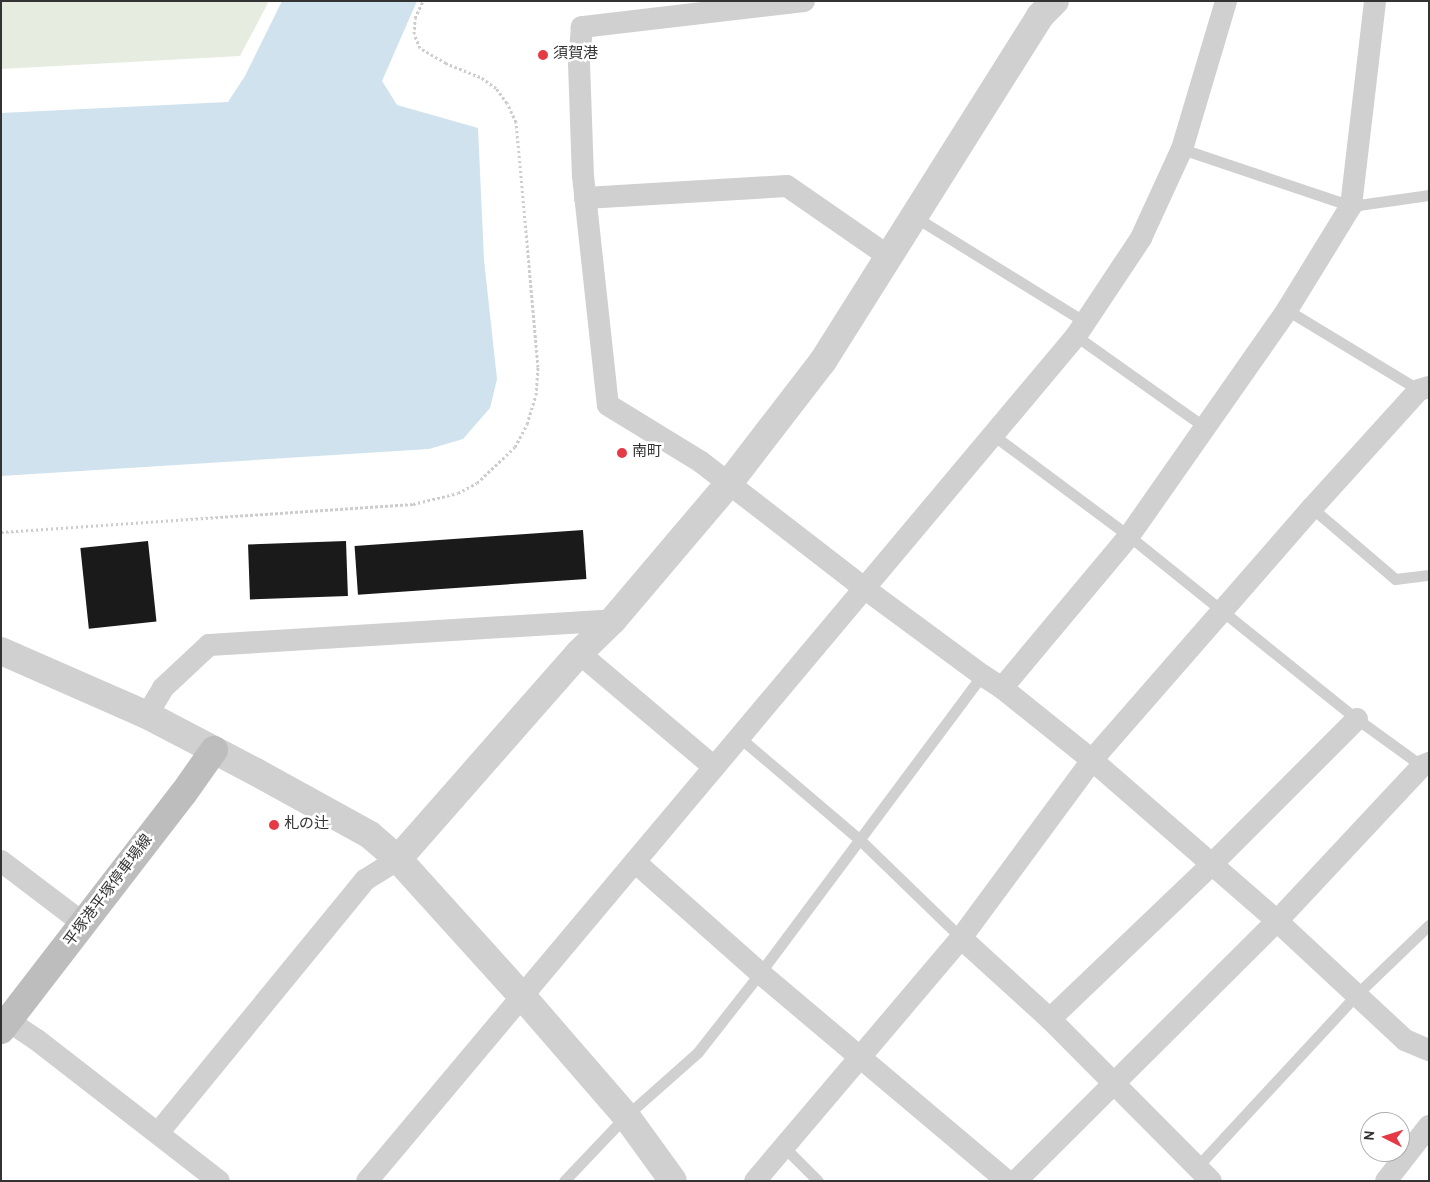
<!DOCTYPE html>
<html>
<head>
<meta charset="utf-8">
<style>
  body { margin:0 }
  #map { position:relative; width:1430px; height:1182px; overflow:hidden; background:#fff; font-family:Overpass,"Noto Sans JP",sans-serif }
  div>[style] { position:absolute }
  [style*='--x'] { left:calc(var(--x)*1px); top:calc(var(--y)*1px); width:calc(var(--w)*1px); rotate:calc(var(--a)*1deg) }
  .green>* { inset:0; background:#e6ecdf }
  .water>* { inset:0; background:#cfe2ee }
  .building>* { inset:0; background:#1a1a1a; transform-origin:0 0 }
  .path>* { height:3px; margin-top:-1.5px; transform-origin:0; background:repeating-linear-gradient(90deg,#cdcdcd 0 2.5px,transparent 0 5px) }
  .service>* { height:11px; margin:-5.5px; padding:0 5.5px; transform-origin:5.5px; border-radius:5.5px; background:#d0d0d0 }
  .minor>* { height:22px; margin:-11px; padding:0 11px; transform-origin:11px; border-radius:11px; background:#d0d0d0 }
  .tertiary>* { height:28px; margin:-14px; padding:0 14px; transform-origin:14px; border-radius:14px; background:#d0d0d0 }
  .secondary>* { height:28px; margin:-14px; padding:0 14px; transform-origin:14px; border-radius:14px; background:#bdbdbd }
  .dots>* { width:14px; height:14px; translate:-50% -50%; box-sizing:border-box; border:2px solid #fff; border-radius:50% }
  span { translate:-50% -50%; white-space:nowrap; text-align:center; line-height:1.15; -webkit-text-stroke:5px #fff; paint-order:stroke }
  .poi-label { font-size:15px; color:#333 }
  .left { translate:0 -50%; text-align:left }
  .street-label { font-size:15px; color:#333 }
  .frame { position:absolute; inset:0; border:2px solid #333; pointer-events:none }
  .north { position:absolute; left:1360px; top:1112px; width:50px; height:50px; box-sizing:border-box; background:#fff; border:1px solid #adadad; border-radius:50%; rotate:275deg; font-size:14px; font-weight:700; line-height:20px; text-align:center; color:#333 }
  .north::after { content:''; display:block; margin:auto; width:18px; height:22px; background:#e63946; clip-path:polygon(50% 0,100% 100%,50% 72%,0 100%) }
</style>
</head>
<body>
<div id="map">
  <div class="green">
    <div style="clip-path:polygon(1px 1px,269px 1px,240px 56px,1px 69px)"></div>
  </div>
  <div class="water">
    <div style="clip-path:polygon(282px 1px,417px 1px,382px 81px,397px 105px,478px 128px,484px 260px,497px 379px,490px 408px,463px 439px,429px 449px,1px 476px,1px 113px,228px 102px,245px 76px)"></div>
  </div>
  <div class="building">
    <div style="left:583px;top:530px;width:49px;height:229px;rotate:86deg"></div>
    <div style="left:148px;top:541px;width:81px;height:68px;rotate:84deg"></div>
    <div style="left:346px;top:541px;width:55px;height:98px;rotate:88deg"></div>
  </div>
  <div class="path">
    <div style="--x:1;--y:532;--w:413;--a:-3.9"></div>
    <div style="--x:413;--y:504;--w:46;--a:-13.7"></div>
    <div style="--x:458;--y:493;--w:21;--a:-28"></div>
    <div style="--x:477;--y:483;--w:52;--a:-43.5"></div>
    <div style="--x:515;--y:447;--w:26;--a:-62"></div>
    <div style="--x:527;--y:424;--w:30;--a:-73"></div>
    <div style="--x:536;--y:395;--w:28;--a:-86"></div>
    <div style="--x:538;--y:367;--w:246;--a:-95.1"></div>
    <div style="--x:516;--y:122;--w:21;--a:-115"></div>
    <div style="--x:507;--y:103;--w:19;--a:-126"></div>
    <div style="--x:496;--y:88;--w:19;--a:-145"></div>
    <div style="--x:480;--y:77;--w:37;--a:-158"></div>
    <div style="--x:446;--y:63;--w:30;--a:-150"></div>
    <div style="--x:420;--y:48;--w:15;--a:-113"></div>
    <div style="--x:414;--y:34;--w:16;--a:-86"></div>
    <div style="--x:415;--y:18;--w:19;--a:-65"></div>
  </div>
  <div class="service">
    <div style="--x:1182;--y:149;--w:178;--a:18.6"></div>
    <div style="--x:1351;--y:206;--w:79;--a:-8"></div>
    <div style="--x:915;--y:217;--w:200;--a:31.7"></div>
    <div style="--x:1287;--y:310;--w:154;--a:31.2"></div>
    <div style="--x:1076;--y:336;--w:159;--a:35.3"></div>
    <div style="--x:993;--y:435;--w:169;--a:36.6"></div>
    <div style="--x:1129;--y:536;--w:292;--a:38.8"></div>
    <div style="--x:1357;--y:719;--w:80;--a:35.9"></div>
    <div style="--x:1312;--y:508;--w:109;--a:40.5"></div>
    <div style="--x:1395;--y:579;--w:34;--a:-7"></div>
    <div style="--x:739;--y:737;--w:157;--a:40.4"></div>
    <div style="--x:859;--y:839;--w:142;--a:44.1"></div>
    <div style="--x:784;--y:1147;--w:48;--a:45"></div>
    <div style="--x:1196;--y:1168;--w:237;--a:-47.2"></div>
    <div style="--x:1357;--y:994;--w:100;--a:-43.8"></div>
    <div style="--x:564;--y:1181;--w:90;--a:-46.4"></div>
    <div style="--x:626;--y:1116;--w:96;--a:-41.6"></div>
    <div style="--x:698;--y:1052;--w:100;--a:-51.9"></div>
    <div style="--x:760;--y:973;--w:372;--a:-53.3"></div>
  </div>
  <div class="minor">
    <div style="--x:804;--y:1;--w:224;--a:173.3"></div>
    <div style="--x:582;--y:27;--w:36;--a:95"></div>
    <div style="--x:579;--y:63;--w:113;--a:88"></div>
    <div style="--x:583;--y:176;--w:230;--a:83.8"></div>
    <div style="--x:608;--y:405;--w:109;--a:31.5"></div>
    <div style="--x:701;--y:462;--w:206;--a:37.7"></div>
    <div style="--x:864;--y:588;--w:147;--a:36.4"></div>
    <div style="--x:982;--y:675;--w:24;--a:33"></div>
    <div style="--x:1002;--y:688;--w:115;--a:38.7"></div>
    <div style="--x:1092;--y:760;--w:245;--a:41"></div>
    <div style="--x:1277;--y:921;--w:175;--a:42.9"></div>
    <div style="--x:1405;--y:1040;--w:26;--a:23"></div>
    <div style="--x:585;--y:198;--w:202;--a:-3.4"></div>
    <div style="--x:787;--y:186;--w:123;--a:34.7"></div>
    <div style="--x:579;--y:653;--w:177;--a:40.2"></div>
    <div style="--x:1002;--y:688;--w:198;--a:-50.1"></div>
    <div style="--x:1129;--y:536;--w:276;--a:-55"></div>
    <div style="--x:1287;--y:310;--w:122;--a:-58.4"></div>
    <div style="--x:1351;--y:206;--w:206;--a:-83.3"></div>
    <div style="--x:147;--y:715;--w:31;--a:-59"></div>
    <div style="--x:163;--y:688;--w:63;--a:-43.1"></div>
    <div style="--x:209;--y:645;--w:405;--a:-3.5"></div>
    <div style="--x:1;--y:861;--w:104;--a:37.2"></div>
    <div style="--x:635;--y:862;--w:167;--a:41.6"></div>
    <div style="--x:760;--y:973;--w:323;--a:40.1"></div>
    <div style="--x:961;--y:938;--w:120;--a:42.3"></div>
    <div style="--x:1050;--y:1019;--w:228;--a:45.2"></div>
    <div style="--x:1;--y:1016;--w:43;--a:33.7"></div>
    <div style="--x:37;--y:1040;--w:230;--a:37.8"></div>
    <div style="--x:1050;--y:1019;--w:224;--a:-43.7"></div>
    <div style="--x:1212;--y:864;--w:205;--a:-45"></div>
    <div style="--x:158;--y:1133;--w:327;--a:-50.7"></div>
    <div style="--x:365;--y:880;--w:39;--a:-32"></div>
    <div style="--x:367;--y:1181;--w:1103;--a:-50"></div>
    <div style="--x:1076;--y:336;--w:118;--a:-56.4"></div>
    <div style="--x:1141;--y:238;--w:98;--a:-65.3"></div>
    <div style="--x:1182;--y:149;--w:154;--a:-73.4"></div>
    <div style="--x:755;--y:1181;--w:319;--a:-49.7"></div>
    <div style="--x:961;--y:938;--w:221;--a:-53.6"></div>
    <div style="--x:1092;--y:760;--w:335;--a:-48.9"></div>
    <div style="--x:1312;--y:508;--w:159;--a:-47.8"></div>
    <div style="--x:1419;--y:390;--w:10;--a:-17"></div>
    <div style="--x:1016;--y:1181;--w:368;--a:-44.9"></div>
    <div style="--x:1277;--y:921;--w:212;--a:-46.9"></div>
    <div style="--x:1422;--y:766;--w:8;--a:-23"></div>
    <div style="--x:1386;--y:1181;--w:70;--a:-52"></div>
  </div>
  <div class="tertiary">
    <div style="--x:1;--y:651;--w:159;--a:23.7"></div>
    <div style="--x:147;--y:715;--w:123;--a:27.6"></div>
    <div style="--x:256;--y:772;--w:130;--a:28.9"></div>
    <div style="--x:370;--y:835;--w:37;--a:41"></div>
    <div style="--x:398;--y:859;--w:185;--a:47.9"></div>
    <div style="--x:522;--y:996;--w:159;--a:49.1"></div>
    <div style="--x:626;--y:1116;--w:80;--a:54.1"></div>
    <div style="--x:398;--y:859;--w:274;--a:-48.7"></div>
    <div style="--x:579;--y:653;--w:47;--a:-44.1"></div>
    <div style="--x:613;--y:620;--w:180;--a:-49.7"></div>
    <div style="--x:729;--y:483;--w:154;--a:-52.4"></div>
    <div style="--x:823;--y:361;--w:408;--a:-57.8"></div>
    <div style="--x:1040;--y:16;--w:21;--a:-45"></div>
  </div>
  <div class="secondary">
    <div style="--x:1;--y:1030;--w:298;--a:-52.4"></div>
    <div style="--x:183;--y:794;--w:54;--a:-54.8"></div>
  </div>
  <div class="dots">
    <div style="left:543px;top:55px;background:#e63946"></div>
    <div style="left:622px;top:453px;background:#e63946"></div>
    <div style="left:274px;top:825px;background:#e63946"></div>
  </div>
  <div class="poi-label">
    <span class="left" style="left:553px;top:55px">須賀港</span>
    <span class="left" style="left:632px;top:453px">南町</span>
    <span class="left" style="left:284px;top:825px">札の辻</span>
  </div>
  <div class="street-label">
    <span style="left:109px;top:891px;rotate:-53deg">平塚港平塚停車場線</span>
  </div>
  <div class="frame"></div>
  <div class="north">N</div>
</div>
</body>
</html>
